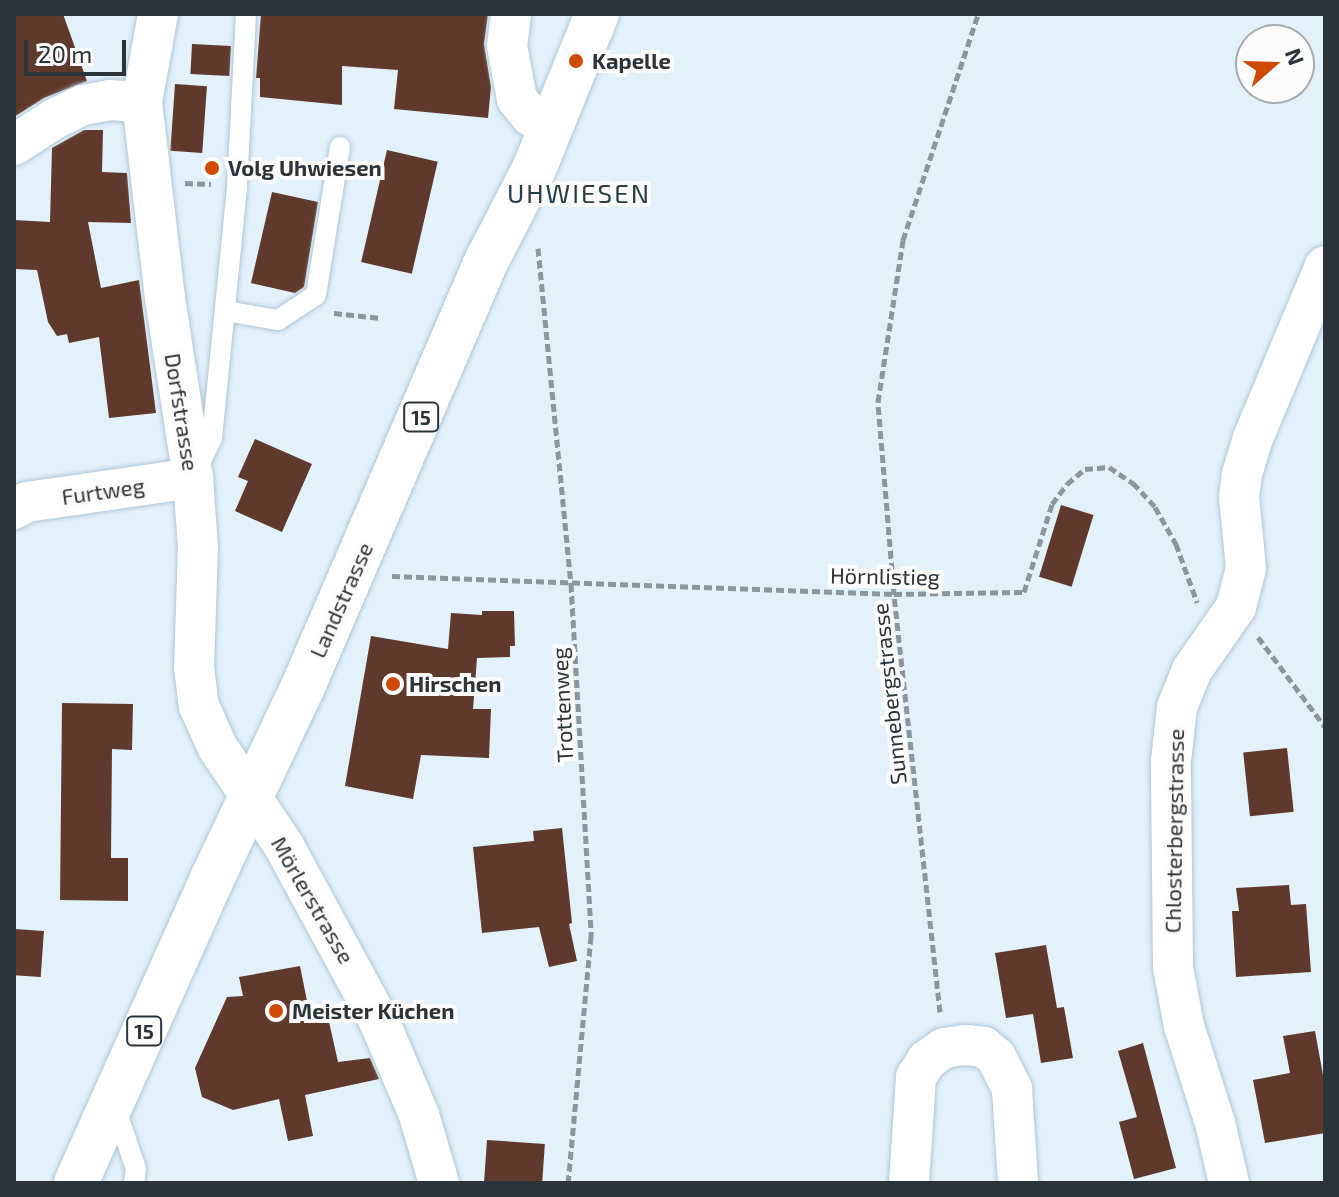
<!DOCTYPE html>
<html>
<head>
<meta charset="utf-8">
<style>
  body { margin:0 }
  #map { position:relative; width:1339px; height:1197px; overflow:hidden; background:#e3f1fb; font-family:"Exo 2",sans-serif }
  div>[style] { position:absolute }
  [style*='--x'] { left:calc(var(--x)*1px); top:calc(var(--y)*1px); width:calc(var(--w)*1px); rotate:calc(var(--a)*1deg) }
  .building>* { inset:0; background:#5f392b; transform-origin:0 0 }
  .path>* { height:5px; margin-top:-2.5px; transform-origin:0; background:repeating-linear-gradient(90deg,#8b979f 0 8px,transparent 0 12px) }
  .roads { filter:drop-shadow(0 0 2px #b0c7d7) drop-shadow(0 0 2px #b0c7d7) }
  .lane>* { height:20px; margin:-10px; padding:0 10px; transform-origin:10px; border-radius:10px; background:#fff }
  .street>* { height:40px; margin:-20px; padding:0 20px; transform-origin:20px; border-radius:20px; background:#fff }
  .primary>* { height:44px; margin:-22px; padding:0 22px; transform-origin:22px; border-radius:22px; background:#fff }
  .dots>* { width:22px; height:22px; translate:-50% -50%; box-sizing:border-box; border:4px solid #fcfcfc; border-radius:50% }
  span { translate:-50% -50%; white-space:nowrap; text-align:center; line-height:1.15; -webkit-text-stroke:8px #fcfcfc; paint-order:stroke }
  .shield-label span { padding:2px 6px; background:#fcfcfc; border:2px solid; border-radius:6px; -webkit-text-stroke-width:0 }
  .shield-label { font-size:20px; color:#2b343a; font-weight:700 }
  .poi-label { font-size:22px; color:#2b343a; font-weight:700 }
  .left { translate:0 -50%; text-align:left }
  .street-label { font-size:22px; color:#2b343a }
  .quarter-label { font-size:26px; color:#293d49; letter-spacing:2px }
  .frame { position:absolute; inset:0; border:16px solid #2b343a; pointer-events:none }
  .north { position:absolute; left:1235px; top:24px; width:80px; height:80px; box-sizing:border-box; background:#fcfcfc; border:2px solid #a8acae; border-radius:50%; rotate:70deg; font-size:22px; font-weight:700; line-height:32px; text-align:center; color:#2b343a }
  .north::after { content:''; display:block; margin:auto; width:28px; height:36px; background:#cf4a03; clip-path:polygon(50% 0,100% 100%,50% 72%,0 100%) }
  .scale { position:absolute; left:24px; top:40px; width:102px; height:36px; box-sizing:border-box; border:4px solid #2b343a; border-top:0; padding-left:10px; font-size:24px; line-height:28px; white-space:nowrap; color:#2b343a; -webkit-text-stroke:6px #fcfcfc; paint-order:stroke }
</style>
</head>
<body>
<div id="map">
  <div class="building">
    <div style="clip-path:polygon(14px 14px,63px 14px,87px 81px,44px 98px,14px 117px)"></div>
    <div style="clip-path:polygon(261px 14px,488px 14px,484px 44px,491px 87px,488px 118px,394px 109px,398px 70px,342px 66px,342px 105px,260px 97px,260px 78px,256px 78px)"></div>
    <div style="left:192px;top:44px;width:39px;height:30px;rotate:3deg"></div>
    <div style="left:175px;top:84px;width:32px;height:67px;rotate:4deg"></div>
    <div style="clip-path:polygon(84px 130px,103px 130px,102px 172px,127px 173px,131px 223px,88px 222px,101px 288px,139px 280px,156px 413px,109px 418px,99px 337px,69px 343px,67px 334px,57px 336px,48px 322px,37px 270px,14px 269px,14px 220px,50px 222px,52px 148px)"></div>
    <div style="left:387px;top:150px;width:52px;height:115px;rotate:13deg"></div>
    <div style="clip-path:polygon(272px 192px,318px 202px,304px 287px,295px 293px,251px 283px)"></div>
    <div style="clip-path:polygon(255px 439px,312px 464px,282px 532px,235px 511px,248px 481px,238px 477px)"></div>
    <div style="left:1061px;top:505px;width:34px;height:75px;rotate:17deg"></div>
    <div style="clip-path:polygon(482px 611px,514px 611px,515px 646px,510px 646px,510px 657px,477px 658px,473px 709px,491px 709px,489px 758px,421px 755px,413px 799px,345px 786px,371px 636px,448px 649px,451px 613px,482px 615px)"></div>
    <div style="clip-path:polygon(62px 703px,133px 704px,132px 750px,112px 749px,111px 858px,128px 858px,128px 901px,60px 900px)"></div>
    <div style="left:1287px;top:748px;width:64px;height:44px;rotate:84deg"></div>
    <div style="clip-path:polygon(562px 828px,572px 923px,569px 924px,577px 961px,549px 967px,539px 927px,482px 933px,473px 847px,534px 841px,533px 831px)"></div>
    <div style="clip-path:polygon(1289px 885px,1291px 905px,1306px 904px,1311px 972px,1236px 977px,1232px 911px,1239px 911px,1236px 888px)"></div>
    <div style="left:14px;top:929px;width:30px;height:46px;rotate:4deg"></div>
    <div style="clip-path:polygon(1046px 945px,1057px 1008px,1064px 1007px,1073px 1058px,1041px 1063px,1033px 1014px,1006px 1018px,995px 953px)"></div>
    <div style="clip-path:polygon(300px 966px,310px 1016px,327px 1013px,338px 1062px,370px 1058px,379px 1079px,305px 1095px,313px 1136px,288px 1141px,279px 1099px,233px 1110px,202px 1097px,195px 1068px,227px 997px,243px 996px,239px 977px)"></div>
    <div style="clip-path:polygon(1315px 1031px,1325px 1086px,1325px 1133px,1265px 1143px,1253px 1080px,1290px 1073px,1283px 1036px)"></div>
    <div style="clip-path:polygon(1143px 1043px,1176px 1168px,1134px 1179px,1119px 1122px,1137px 1117px,1118px 1051px)"></div>
    <div style="left:487px;top:1140px;width:58px;height:43px;rotate:4deg"></div>
  </div>
  <div class="path">
    <div style="--x:185;--y:183;--w:26;--a:2"></div>
    <div style="--x:538;--y:248;--w:338;--a:84.4"></div>
    <div style="--x:571;--y:584;--w:353;--a:86.7"></div>
    <div style="--x:591;--y:936;--w:248;--a:95.3"></div>
    <div style="--x:334;--y:313;--w:47;--a:6.1"></div>
    <div style="--x:392;--y:576;--w:502;--a:2.05"></div>
    <div style="--x:894;--y:594;--w:130;--a:-0.9"></div>
    <div style="--x:1024;--y:592;--w:92;--a:-72.3"></div>
    <div style="--x:1052;--y:504;--w:25;--a:-53"></div>
    <div style="--x:1067;--y:484;--w:23;--a:-40"></div>
    <div style="--x:1085;--y:469;--w:24;--a:-5"></div>
    <div style="--x:1109;--y:467;--w:29;--a:34"></div>
    <div style="--x:1133;--y:483;--w:33;--a:47"></div>
    <div style="--x:1155;--y:507;--w:43;--a:60.4"></div>
    <div style="--x:1176;--y:544;--w:62;--a:70.1"></div>
    <div style="--x:1258;--y:637;--w:112;--a:53.3"></div>
    <div style="--x:940;--y:1012;--w:421;--a:-96.3"></div>
    <div style="--x:894;--y:594;--w:193;--a:-94.8"></div>
    <div style="--x:878;--y:402;--w:164;--a:-81.2"></div>
    <div style="--x:903;--y:240;--w:238;--a:-71.6"></div>
  </div>
  <div class="roads">
    <div class="lane">
      <div style="--x:226;--y:311;--w:53;--a:9.8"></div>
      <div style="--x:278;--y:320;--w:45;--a:-33.3"></div>
      <div style="--x:316;--y:295;--w:150;--a:-80.8"></div>
      <div style="--x:196;--y:471;--w:37;--a:-64"></div>
      <div style="--x:212;--y:438;--w:253;--a:-84.3"></div>
      <div style="--x:237;--y:186;--w:172;--a:-87"></div>
      <div style="--x:115;--y:1107;--w:65;--a:71.3"></div>
      <div style="--x:136;--y:1169;--w:14;--a:98"></div>
    </div>
    <div class="street">
      <div style="--x:158;--y:14;--w:89;--a:100.3"></div>
      <div style="--x:142;--y:102;--w:197;--a:83.3"></div>
      <div style="--x:165;--y:298;--w:182;--a:81.2"></div>
      <div style="--x:193;--y:478;--w:69;--a:85.9"></div>
      <div style="--x:198;--y:547;--w:120;--a:91.9"></div>
      <div style="--x:194;--y:667;--w:39;--a:83"></div>
      <div style="--x:199;--y:706;--w:46;--a:65.7"></div>
      <div style="--x:218;--y:748;--w:118;--a:56"></div>
      <div style="--x:284;--y:846;--w:199;--a:61.5"></div>
      <div style="--x:379;--y:1021;--w:102;--a:66.9"></div>
      <div style="--x:419;--y:1115;--w:71;--a:73.6"></div>
      <div style="--x:511;--y:14;--w:32;--a:97"></div>
      <div style="--x:507;--y:46;--w:54;--a:79.3"></div>
      <div style="--x:517;--y:99;--w:22;--a:51"></div>
      <div style="--x:531;--y:116;--w:22;--a:27"></div>
      <div style="--x:14;--y:145;--w:48;--a:-33"></div>
      <div style="--x:54;--y:119;--w:32;--a:-26"></div>
      <div style="--x:83;--y:105;--w:27;--a:-10"></div>
      <div style="--x:110;--y:100;--w:32;--a:4"></div>
      <div style="--x:14;--y:509;--w:15;--a:-28"></div>
      <div style="--x:27;--y:502;--w:168;--a:-8.2"></div>
      <div style="--x:909;--y:1183;--w:106;--a:-86.2"></div>
      <div style="--x:916;--y:1077;--w:20;--a:-57"></div>
      <div style="--x:927;--y:1060;--w:21;--a:-35"></div>
      <div style="--x:944;--y:1048;--w:22;--a:-8"></div>
      <div style="--x:966;--y:1045;--w:18;--a:6"></div>
      <div style="--x:984;--y:1047;--w:16;--a:40"></div>
      <div style="--x:996;--y:1057;--w:36;--a:63"></div>
      <div style="--x:1012;--y:1089;--w:94;--a:86.3"></div>
      <div style="--x:1229;--y:1183;--w:62;--a:-103.1"></div>
      <div style="--x:1215;--y:1123;--w:102;--a:-107.7"></div>
      <div style="--x:1184;--y:1026;--w:60;--a:-100.6"></div>
      <div style="--x:1173;--y:967;--w:206;--a:-90.6"></div>
      <div style="--x:1171;--y:761;--w:54;--a:-83.7"></div>
      <div style="--x:1177;--y:707;--w:40;--a:-68"></div>
      <div style="--x:1192;--y:670;--w:77;--a:-55.1"></div>
      <div style="--x:1236;--y:607;--w:40;--a:-75.6"></div>
      <div style="--x:1246;--y:568;--w:71;--a:-95.6"></div>
      <div style="--x:1239;--y:497;--w:23;--a:-83"></div>
      <div style="--x:1242;--y:474;--w:38;--a:-73"></div>
      <div style="--x:1253;--y:438;--w:186;--a:-67.3"></div>
    </div>
    <div class="primary">
      <div style="--x:76;--y:1183;--w:333;--a:-65.9"></div>
      <div style="--x:212;--y:879;--w:210;--a:-64.7"></div>
      <div style="--x:302;--y:689;--w:469;--a:-66.7"></div>
      <div style="--x:488;--y:258;--w:100;--a:-62.7"></div>
      <div style="--x:534;--y:169;--w:167;--a:-67.9"></div>
    </div>
  </div>
  <div class="dots">
    <div style="left:576px;top:61px;background:#cf4a03"></div>
    <div style="left:212px;top:168px;background:#cf4a03"></div>
    <div style="left:393px;top:684px;background:#cf4a03"></div>
    <div style="left:276px;top:1011px;background:#cf4a03"></div>
  </div>
  <div class="shield-label">
    <span style="left:421px;top:417px">15</span>
    <span style="left:144px;top:1031px">15</span>
  </div>
  <div class="poi-label">
    <span class="left" style="left:592px;top:61px">Kapelle</span>
    <span class="left" style="left:228px;top:168px">Volg Uhwiesen</span>
    <span class="left" style="left:409px;top:684px">Hirschen</span>
    <span class="left" style="left:292px;top:1011px">Meister Küchen</span>
  </div>
  <div class="street-label">
    <span style="left:182px;top:412px;rotate:81deg">Dorfstrasse</span>
    <span style="left:103px;top:491px;rotate:-8deg">Furtweg</span>
    <span style="left:885px;top:576px;rotate:1deg">Hörnlistieg</span>
    <span style="left:341px;top:600px;rotate:-66deg">Landstrasse</span>
    <span style="left:889px;top:694px;rotate:-96deg">Sunnebergstrasse</span>
    <span style="left:562px;top:705px;rotate:-93deg">Trottenweg</span>
    <span style="left:1174px;top:831px;rotate:-89deg">Chlosterbergstrasse</span>
    <span style="left:313px;top:900px;rotate:60deg">Mörlerstrasse</span>
  </div>
  <div class="quarter-label">
    <span style="left:579px;top:193px">UHWIESEN</span>
  </div>
  <div class="frame"></div>
  <div class="north">N</div>
  <div class="scale">20 m</div>
</div>
</body>
</html>
